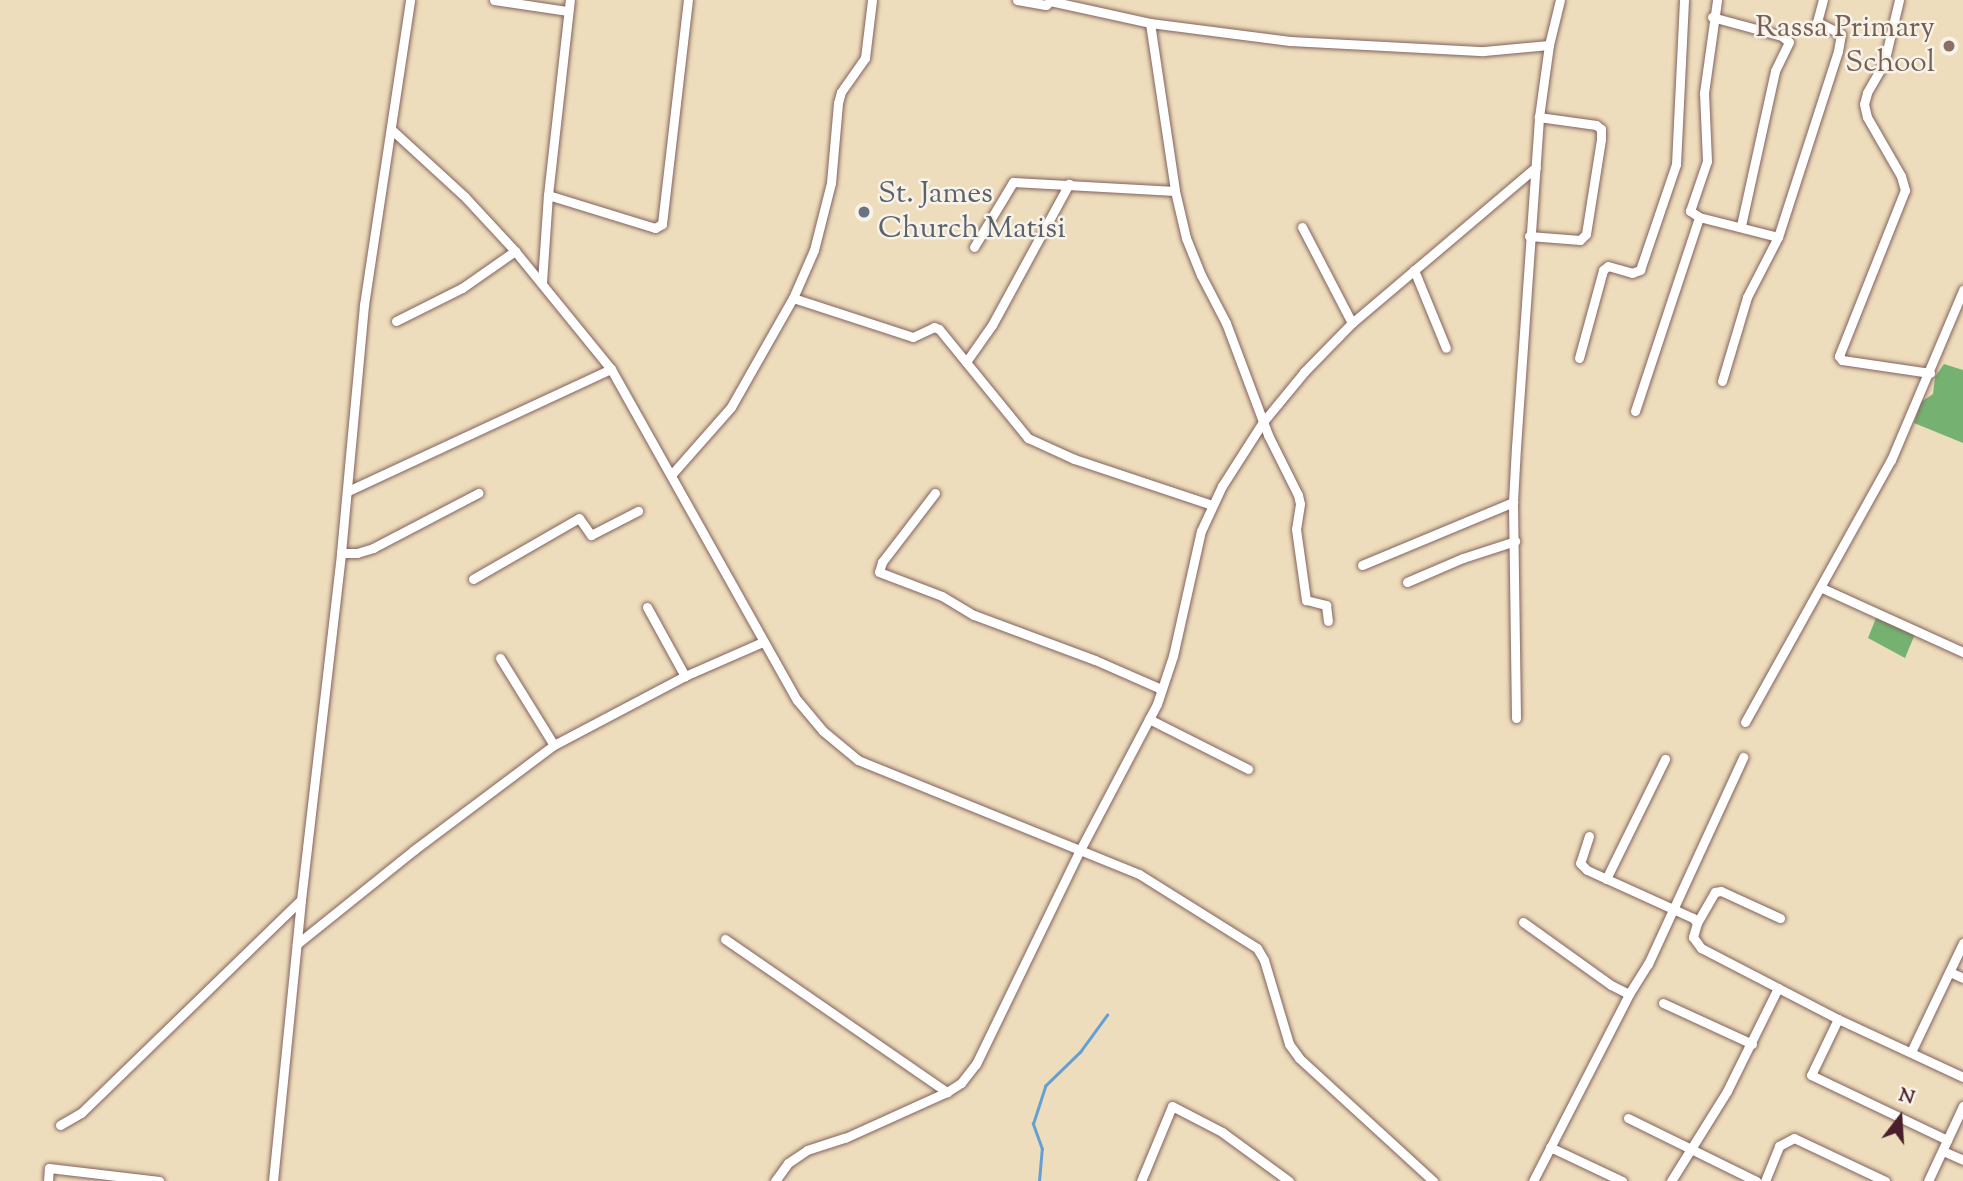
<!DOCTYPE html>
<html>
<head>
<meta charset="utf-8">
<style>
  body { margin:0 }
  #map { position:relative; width:1963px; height:1181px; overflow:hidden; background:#eeddbc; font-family:"Sorts Mill Goudy",serif }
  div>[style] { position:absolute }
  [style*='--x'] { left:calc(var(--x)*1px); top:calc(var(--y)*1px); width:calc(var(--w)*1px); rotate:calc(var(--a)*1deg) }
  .forest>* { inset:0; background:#75b272 }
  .stream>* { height:2.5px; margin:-1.25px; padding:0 1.25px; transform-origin:1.25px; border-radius:1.25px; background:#65a0d5 }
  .roads { filter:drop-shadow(0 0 2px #83625e) drop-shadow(0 0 2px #83625e) }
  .minor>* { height:9px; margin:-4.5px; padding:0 4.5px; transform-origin:4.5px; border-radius:4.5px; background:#fff }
  .dots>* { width:19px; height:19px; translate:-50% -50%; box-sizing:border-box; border:4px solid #f7f3e8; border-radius:50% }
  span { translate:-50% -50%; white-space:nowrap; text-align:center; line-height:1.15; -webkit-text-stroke:5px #f7f3e8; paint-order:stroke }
  .education-label { font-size:30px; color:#785e54 }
  .right { translate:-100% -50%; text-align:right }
  .worship-label { font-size:30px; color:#5b616d }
  .left { translate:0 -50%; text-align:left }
  .north { position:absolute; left:1865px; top:1083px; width:70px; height:70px; -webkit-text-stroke:5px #f7f3e8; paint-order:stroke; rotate:17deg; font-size:19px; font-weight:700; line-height:28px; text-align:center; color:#4a1f2b }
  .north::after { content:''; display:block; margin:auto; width:24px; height:32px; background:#4a1f2b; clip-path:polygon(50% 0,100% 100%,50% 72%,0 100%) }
</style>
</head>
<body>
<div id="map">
  <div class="forest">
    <div style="clip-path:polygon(1944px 364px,1963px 370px,1963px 443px,1914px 423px,1921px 402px,1933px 394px,1935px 377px)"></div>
    <div style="clip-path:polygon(1876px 618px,1915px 634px,1905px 658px,1868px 638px)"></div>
  </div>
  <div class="stream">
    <div style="--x:1039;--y:1181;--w:32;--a:-85"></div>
    <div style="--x:1042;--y:1149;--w:27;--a:-110"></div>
    <div style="--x:1033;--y:1124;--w:40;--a:-72"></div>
    <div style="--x:1045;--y:1086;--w:49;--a:-44.2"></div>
    <div style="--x:1080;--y:1052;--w:46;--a:-53.9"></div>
  </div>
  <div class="roads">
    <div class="minor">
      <div style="--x:494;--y:0;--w:75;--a:8.5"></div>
      <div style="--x:1017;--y:0;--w:29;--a:10"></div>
      <div style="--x:1046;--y:5;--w:6;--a:-45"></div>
      <div style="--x:1050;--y:1;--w:102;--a:12.4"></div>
      <div style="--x:1150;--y:23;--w:141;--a:7.3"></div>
      <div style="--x:1290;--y:41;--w:194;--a:3"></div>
      <div style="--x:1484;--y:51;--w:65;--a:-5.3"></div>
      <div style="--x:1899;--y:0;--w:65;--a:103.4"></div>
      <div style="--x:1884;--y:63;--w:34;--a:120"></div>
      <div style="--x:1867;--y:93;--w:11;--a:105"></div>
      <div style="--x:1864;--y:104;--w:13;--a:77"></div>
      <div style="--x:1867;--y:117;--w:68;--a:60"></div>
      <div style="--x:1901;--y:176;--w:15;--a:74"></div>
      <div style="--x:1905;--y:190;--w:179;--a:111.7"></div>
      <div style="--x:1839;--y:356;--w:5;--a:53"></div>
      <div style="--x:1842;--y:360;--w:89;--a:8.4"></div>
      <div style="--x:1712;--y:17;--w:73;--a:15.2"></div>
      <div style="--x:1782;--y:36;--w:9;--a:41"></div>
      <div style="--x:1789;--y:42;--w:32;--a:116"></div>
      <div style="--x:1775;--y:71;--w:159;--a:102.4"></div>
      <div style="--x:1150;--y:23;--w:170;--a:81.5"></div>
      <div style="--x:1175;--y:191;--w:48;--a:76.8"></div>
      <div style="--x:1186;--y:238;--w:40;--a:68"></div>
      <div style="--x:1201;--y:275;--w:54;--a:62.5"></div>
      <div style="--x:1226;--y:323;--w:120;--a:69.4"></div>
      <div style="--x:1268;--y:435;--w:67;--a:63.4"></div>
      <div style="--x:1298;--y:495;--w:9;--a:77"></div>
      <div style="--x:1300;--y:504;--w:25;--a:99"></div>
      <div style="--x:1296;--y:529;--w:72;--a:82"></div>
      <div style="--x:1306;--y:600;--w:21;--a:14"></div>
      <div style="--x:1326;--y:605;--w:16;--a:83"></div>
      <div style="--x:392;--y:130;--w:99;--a:42.5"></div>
      <div style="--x:465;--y:197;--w:74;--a:47.2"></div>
      <div style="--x:515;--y:251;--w:152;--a:50.9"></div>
      <div style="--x:611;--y:369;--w:380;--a:60.7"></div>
      <div style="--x:797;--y:700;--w:40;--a:50"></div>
      <div style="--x:823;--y:731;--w:45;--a:39.6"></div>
      <div style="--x:858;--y:760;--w:303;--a:22.1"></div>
      <div style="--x:1139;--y:874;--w:139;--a:32.1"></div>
      <div style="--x:1257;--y:948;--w:14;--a:60"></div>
      <div style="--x:1264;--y:960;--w:88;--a:73.4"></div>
      <div style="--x:1289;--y:1044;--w:17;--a:54"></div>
      <div style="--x:1299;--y:1058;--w:182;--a:42.5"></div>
      <div style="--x:548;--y:195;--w:112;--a:17.1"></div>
      <div style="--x:655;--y:228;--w:8;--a:-30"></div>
      <div style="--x:662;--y:224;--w:226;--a:-83.4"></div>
      <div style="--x:1699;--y:217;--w:81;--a:14.2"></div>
      <div style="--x:1302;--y:227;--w:108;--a:62.5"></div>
      <div style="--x:1529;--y:236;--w:51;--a:4.5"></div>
      <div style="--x:1580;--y:240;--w:8;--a:-45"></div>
      <div style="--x:1586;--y:234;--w:96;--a:-81"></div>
      <div style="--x:1601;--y:139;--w:10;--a:-90"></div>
      <div style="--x:1601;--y:129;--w:6;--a:-141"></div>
      <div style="--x:1596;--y:125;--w:58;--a:-172"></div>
      <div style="--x:974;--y:247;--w:76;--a:-59"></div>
      <div style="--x:1013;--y:182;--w:162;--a:3.2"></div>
      <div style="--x:1414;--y:270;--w:84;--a:67.7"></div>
      <div style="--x:542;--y:282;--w:87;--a:-86.1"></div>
      <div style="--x:548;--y:195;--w:196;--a:-83.6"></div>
      <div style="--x:793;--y:298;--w:126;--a:18"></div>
      <div style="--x:913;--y:337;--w:23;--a:-25"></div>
      <div style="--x:934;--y:327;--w:5;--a:22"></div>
      <div style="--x:939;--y:329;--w:141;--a:50.8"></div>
      <div style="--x:1028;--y:438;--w:51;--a:24.5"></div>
      <div style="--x:1074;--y:459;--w:145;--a:18.4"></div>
      <div style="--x:396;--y:321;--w:74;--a:-26.6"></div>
      <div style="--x:462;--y:288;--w:65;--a:-34.9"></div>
      <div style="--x:1579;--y:358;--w:91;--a:-74.7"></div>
      <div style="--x:1603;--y:270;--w:6;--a:-39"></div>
      <div style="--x:1608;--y:266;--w:25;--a:16"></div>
      <div style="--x:1632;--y:273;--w:9;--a:-21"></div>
      <div style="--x:1640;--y:270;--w:112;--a:-71.2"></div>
      <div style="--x:1676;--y:164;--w:164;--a:-87.2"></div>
      <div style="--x:966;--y:362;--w:45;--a:-54.9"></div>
      <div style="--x:992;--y:325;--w:161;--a:-61.4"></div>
      <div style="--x:1722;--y:381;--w:88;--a:-73.4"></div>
      <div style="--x:1747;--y:297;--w:68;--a:-62.7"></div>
      <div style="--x:1778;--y:237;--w:195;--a:-72.1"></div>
      <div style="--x:1838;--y:51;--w:17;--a:-80"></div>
      <div style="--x:1841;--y:34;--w:27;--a:-153"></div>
      <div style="--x:1817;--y:22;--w:23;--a:-75"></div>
      <div style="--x:1635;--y:411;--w:204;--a:-71.7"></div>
      <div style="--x:1699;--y:217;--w:11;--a:-146"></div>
      <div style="--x:1690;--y:211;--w:53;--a:-71.2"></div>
      <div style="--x:1707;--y:161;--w:68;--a:-92.5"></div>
      <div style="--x:1704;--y:93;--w:94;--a:-82"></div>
      <div style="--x:672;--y:474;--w:89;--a:-48.6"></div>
      <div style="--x:731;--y:407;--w:125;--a:-60.4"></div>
      <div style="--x:793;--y:298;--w:52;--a:-66.4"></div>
      <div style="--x:814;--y:250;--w:69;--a:-75.8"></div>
      <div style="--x:831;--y:183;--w:80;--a:-85"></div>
      <div style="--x:838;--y:103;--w:11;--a:-75"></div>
      <div style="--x:841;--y:92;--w:42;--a:-54.8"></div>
      <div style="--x:865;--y:58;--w:58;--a:-83.1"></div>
      <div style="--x:348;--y:491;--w:290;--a:-24.9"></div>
      <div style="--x:935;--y:493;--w:87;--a:127.5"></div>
      <div style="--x:882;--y:562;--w:10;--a:107"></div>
      <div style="--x:879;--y:572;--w:67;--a:20.9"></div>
      <div style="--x:942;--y:596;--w:37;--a:31"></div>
      <div style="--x:974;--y:615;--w:129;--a:20.4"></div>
      <div style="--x:1095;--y:660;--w:72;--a:23.7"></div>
      <div style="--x:341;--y:553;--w:16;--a:0"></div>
      <div style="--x:357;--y:553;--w:17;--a:-17"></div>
      <div style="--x:373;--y:548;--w:119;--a:-27.6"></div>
      <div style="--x:1362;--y:565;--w:164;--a:-22.6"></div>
      <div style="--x:473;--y:579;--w:122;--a:-29.9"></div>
      <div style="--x:579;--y:518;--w:21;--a:55"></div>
      <div style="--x:591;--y:535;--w:53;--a:-27.1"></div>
      <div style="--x:1407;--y:582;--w:61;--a:-23.2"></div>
      <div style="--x:1463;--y:558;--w:55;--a:-18.1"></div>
      <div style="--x:1822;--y:588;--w:155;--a:24.4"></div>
      <div style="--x:647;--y:607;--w:79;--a:61.2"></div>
      <div style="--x:500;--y:658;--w:102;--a:58.2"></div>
      <div style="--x:1516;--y:718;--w:216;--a:-90.8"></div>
      <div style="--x:1513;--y:502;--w:55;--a:-86.9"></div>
      <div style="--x:1516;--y:447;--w:331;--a:-86"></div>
      <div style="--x:1539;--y:117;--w:73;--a:-82.1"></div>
      <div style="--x:1549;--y:45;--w:46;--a:-76.3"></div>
      <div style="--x:1149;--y:719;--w:111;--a:26.8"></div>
      <div style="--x:1745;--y:722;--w:300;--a:-60.9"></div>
      <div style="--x:1891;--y:460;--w:185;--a:-67"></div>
      <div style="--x:1589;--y:836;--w:28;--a:108"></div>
      <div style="--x:1580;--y:863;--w:10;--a:45"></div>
      <div style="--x:1587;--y:870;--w:116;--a:24.4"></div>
      <div style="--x:1693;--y:918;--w:6;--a:51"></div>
      <div style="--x:1697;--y:923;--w:15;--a:106"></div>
      <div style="--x:1693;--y:937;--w:14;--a:54"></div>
      <div style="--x:1701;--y:948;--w:154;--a:27.4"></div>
      <div style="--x:1838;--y:1019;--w:138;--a:24.9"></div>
      <div style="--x:1606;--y:879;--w:134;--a:-63.8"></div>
      <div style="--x:1523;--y:922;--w:108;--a:35.6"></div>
      <div style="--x:1611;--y:985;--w:20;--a:27"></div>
      <div style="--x:1697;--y:923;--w:36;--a:-60"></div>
      <div style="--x:1715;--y:892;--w:6;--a:-9"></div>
      <div style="--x:1721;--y:891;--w:65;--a:24.6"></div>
      <div style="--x:725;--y:939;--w:270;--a:34.6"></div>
      <div style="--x:297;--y:944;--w:150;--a:-38.8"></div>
      <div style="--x:414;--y:850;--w:175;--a:-36.9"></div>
      <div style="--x:554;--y:745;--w:148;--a:-27.8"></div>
      <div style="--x:685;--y:676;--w:85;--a:-23.6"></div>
      <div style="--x:1950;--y:972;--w:14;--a:25"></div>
      <div style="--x:1663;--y:1003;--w:98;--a:24.7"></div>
      <div style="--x:1838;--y:1019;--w:62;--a:115.7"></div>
      <div style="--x:1811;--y:1075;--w:151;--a:25.5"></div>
      <div style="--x:1911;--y:1052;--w:121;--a:-64.5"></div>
      <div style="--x:1628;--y:1118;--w:143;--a:26.2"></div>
      <div style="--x:60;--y:1125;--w:24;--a:-30"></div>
      <div style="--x:81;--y:1113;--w:306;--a:-44.1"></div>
      <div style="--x:1550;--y:1147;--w:80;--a:25.3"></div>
      <div style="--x:1943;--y:1151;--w:22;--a:24"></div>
      <div style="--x:48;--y:1181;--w:13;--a:-86"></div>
      <div style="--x:49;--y:1168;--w:111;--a:6.7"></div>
      <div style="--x:273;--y:1181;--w:282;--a:-84.3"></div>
      <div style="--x:301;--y:900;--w:349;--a:-83.4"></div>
      <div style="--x:341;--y:553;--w:249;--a:-84.7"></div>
      <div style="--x:364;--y:305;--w:308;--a:-81.4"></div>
      <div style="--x:775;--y:1181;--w:22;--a:-54"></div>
      <div style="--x:788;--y:1163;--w:23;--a:-34"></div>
      <div style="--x:807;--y:1150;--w:40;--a:-18"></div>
      <div style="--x:845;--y:1138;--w:112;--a:-24.3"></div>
      <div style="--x:947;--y:1092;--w:17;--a:-33"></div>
      <div style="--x:961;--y:1083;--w:24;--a:-52"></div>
      <div style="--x:976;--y:1064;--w:238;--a:-64.1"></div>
      <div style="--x:1080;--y:850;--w:165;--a:-62.2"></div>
      <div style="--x:1157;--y:704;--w:51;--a:-71.6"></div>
      <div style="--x:1173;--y:656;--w:128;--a:-77.4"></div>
      <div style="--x:1201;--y:531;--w:50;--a:-65"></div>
      <div style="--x:1222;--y:486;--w:76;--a:-57.4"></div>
      <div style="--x:1263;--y:422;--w:65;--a:-50.6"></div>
      <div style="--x:1304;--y:372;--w:69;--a:-45.6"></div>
      <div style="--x:1352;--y:323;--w:241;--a:-40.3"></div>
      <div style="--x:1141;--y:1181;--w:81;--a:-67.5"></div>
      <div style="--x:1172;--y:1106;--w:56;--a:27.5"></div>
      <div style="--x:1222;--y:1132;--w:83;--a:36.2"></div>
      <div style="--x:1533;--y:1181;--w:210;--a:-62.8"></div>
      <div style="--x:1629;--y:994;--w:36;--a:-58"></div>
      <div style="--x:1648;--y:964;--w:228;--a:-65.3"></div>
      <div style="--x:1671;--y:1181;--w:106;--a:-58.1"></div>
      <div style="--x:1727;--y:1091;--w:115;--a:-63.7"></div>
      <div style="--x:1765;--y:1181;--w:38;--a:-68"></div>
      <div style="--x:1779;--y:1146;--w:17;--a:-28"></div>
      <div style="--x:1794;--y:1138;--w:101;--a:25.3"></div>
      <div style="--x:1928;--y:1181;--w:83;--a:-65"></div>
    </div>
  </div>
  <div class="dots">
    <div style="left:1949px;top:46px;background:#8d6e63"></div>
    <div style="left:864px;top:212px;background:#6b7280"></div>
  </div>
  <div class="education-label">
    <span class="right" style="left:1935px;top:46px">Rassa Primary<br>School</span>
  </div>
  <div class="worship-label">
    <span class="left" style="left:878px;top:212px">St. James<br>Church Matisi</span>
  </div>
  <div class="north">N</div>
</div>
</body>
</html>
